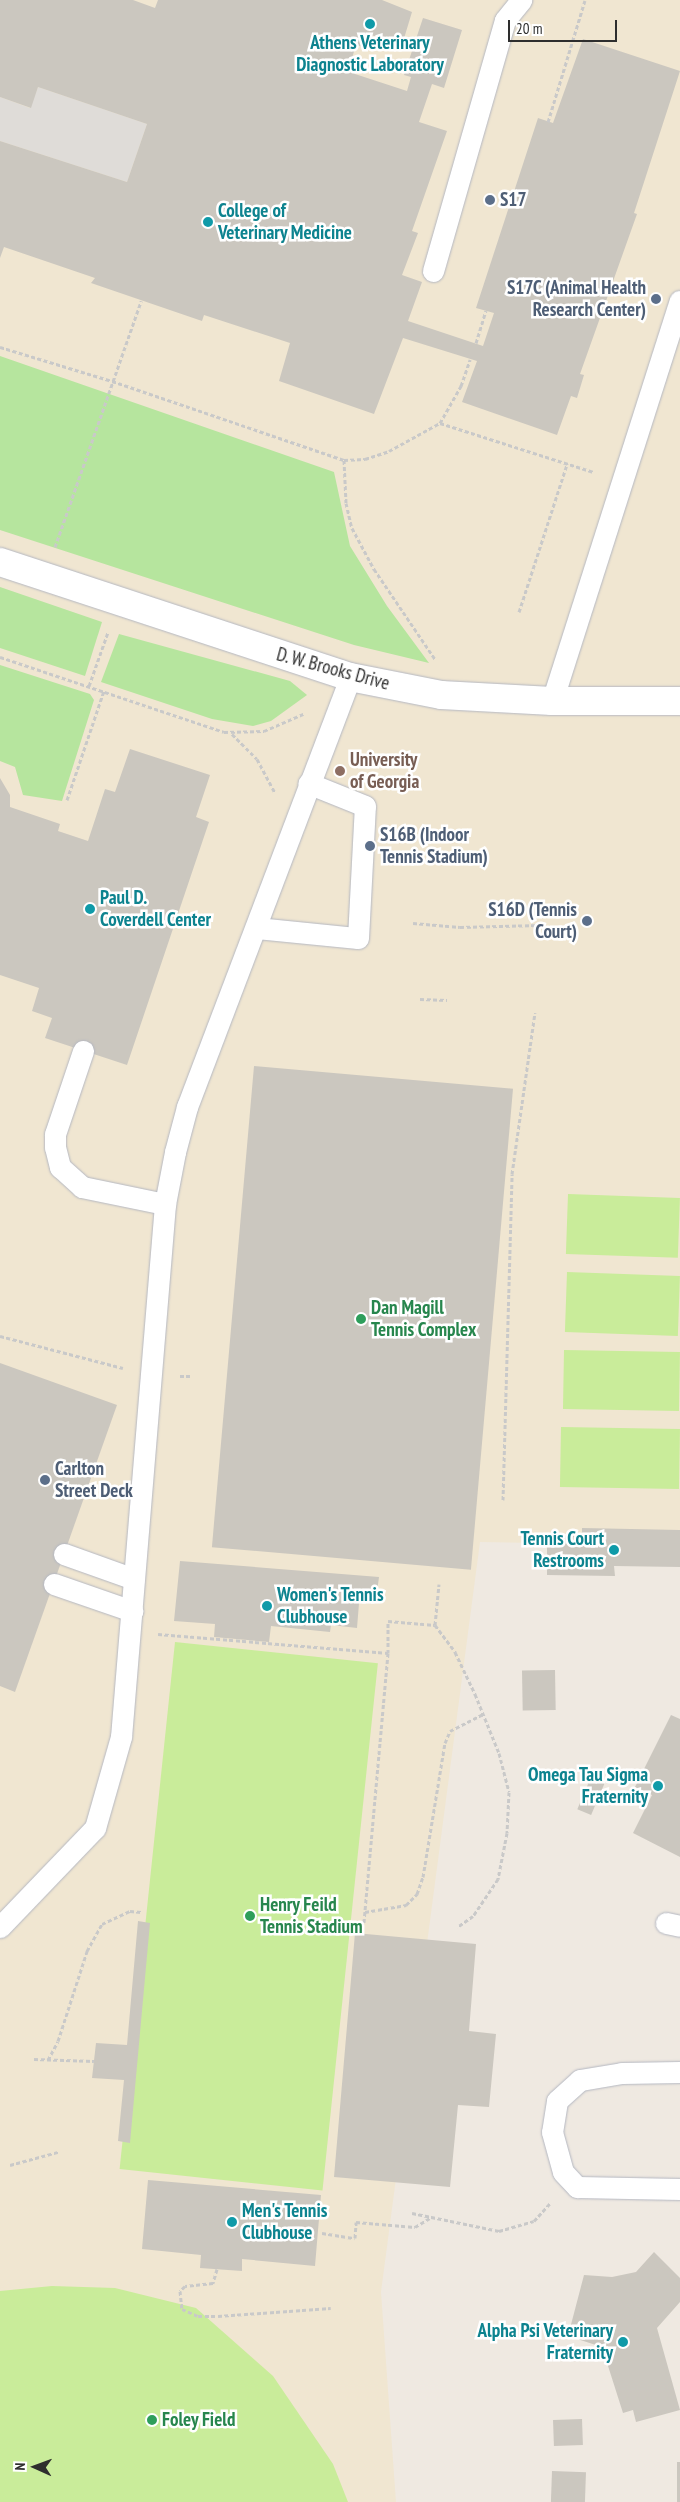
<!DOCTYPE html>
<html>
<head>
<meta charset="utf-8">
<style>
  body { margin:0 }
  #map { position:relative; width:680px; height:2502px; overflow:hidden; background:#efe9e1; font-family:"PT Sans Narrow",sans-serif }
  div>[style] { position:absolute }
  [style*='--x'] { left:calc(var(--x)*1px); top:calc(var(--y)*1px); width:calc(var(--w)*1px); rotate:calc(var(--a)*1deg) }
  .education>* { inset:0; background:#f0e6d1 }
  .green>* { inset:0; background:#b6e59e }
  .pitch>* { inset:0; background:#c9ec9a; transform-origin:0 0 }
  .plaza>* { inset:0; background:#dfdcd8 }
  .building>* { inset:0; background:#cbc7bf; transform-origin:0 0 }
  .path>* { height:3px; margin-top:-1.5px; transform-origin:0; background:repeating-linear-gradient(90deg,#c9c9c9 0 4px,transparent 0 6.5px) }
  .roads { filter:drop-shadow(0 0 1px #b4b7c1) drop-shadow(0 0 1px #b4b7c1) }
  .service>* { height:21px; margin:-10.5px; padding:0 10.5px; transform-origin:10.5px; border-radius:10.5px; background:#fff }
  .minor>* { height:28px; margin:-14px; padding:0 14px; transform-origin:14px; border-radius:14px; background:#fff }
  .dots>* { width:14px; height:14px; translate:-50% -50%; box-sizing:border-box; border:2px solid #fff; border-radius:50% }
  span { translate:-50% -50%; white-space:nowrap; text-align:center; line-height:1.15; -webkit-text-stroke:5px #fff; paint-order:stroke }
  .culture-label { font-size:19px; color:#0d838f; font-weight:700 }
  .left { translate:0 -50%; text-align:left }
  .right { translate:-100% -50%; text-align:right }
  .service-label { font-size:19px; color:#4e5e75; font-weight:700 }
  .street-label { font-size:19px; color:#2e2e2e }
  .education-label { font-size:19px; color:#785e54; font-weight:700 }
  .leisure-label { font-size:19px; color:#27864d; font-weight:700 }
  .north { position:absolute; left:10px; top:2442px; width:50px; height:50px; -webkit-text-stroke:4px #fff; paint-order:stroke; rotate:272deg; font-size:14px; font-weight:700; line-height:20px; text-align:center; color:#2e2e2e }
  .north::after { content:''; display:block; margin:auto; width:18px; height:22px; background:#2e2e2e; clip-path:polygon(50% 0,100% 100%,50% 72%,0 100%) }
  .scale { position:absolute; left:508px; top:20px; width:109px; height:22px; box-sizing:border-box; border:2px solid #2e2e2e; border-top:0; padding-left:6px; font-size:15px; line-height:18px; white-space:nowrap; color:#2e2e2e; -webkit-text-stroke:4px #fff; paint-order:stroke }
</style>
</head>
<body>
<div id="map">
  <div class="education">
    <div style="clip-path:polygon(0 0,680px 0,680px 1545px,480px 1542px,381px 2292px,396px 2502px,0 2502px)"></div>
  </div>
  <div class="green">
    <div style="clip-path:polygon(0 356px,334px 472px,350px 546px,387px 606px,429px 663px,354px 645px,0 530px)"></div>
    <div style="clip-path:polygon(0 587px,102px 622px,85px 676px,0 648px)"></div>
    <div style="clip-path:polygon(119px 634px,290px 681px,307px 695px,271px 721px,253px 726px,212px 719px,101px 682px)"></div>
    <div style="clip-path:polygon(0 665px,90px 694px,94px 700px,62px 801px,23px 795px,15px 767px,0 761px)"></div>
  </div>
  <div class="pitch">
    <div style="left:568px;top:1194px;width:112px;height:60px;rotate:2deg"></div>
    <div style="left:567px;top:1272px;width:113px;height:60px;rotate:2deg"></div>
    <div style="left:564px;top:1350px;width:116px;height:59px;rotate:1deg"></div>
    <div style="left:561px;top:1427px;width:119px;height:60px;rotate:1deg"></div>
    <div style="left:175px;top:1642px;width:204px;height:530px;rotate:6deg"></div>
    <div style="clip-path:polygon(52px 2286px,115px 2288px,196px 2308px,273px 2376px,333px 2464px,348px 2502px,0 2502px,0 2291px)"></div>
  </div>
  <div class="plaza">
    <div style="clip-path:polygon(38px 87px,147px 124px,127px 182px,0 141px,0 97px,30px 108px)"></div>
  </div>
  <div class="building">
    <div style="clip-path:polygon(0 0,133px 0,155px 8px,158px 0,382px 0,412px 12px,402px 45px,371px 35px,367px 48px,356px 45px,349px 68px,357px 70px,355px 74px,407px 91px,411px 77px,404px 75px,423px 18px,462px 30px,444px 88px,432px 84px,419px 122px,447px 131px,412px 231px,418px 233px,402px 275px,422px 282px,408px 321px,483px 346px,494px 313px,476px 308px,538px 118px,553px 123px,583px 39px,680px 71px,634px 213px,637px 214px,580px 374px,584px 375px,577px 398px,571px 396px,557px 435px,462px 402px,477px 361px,403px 338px,374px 414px,279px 381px,290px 343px,204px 315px,202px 321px,91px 283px,95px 278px,4px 247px,0 258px,0 141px,127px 182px,147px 124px,38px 87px,31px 108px,0 97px)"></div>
    <div style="clip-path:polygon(130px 749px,210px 775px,196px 817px,209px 822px,127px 1065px,45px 1038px,52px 1018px,32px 1011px,39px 988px,0 975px,0 778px,10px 795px,10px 807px,60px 824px,58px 831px,88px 841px,105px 789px,115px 792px)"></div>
    <div style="left:254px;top:1066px;width:260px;height:483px;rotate:5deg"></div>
    <div style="clip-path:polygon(0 1363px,117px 1405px,15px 1692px,0 1686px)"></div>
    <div style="clip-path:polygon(582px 1528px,680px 1530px,680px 1567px,614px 1566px,615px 1576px,547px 1575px,547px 1534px,582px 1535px)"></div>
    <div style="clip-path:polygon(180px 1561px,379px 1577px,377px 1592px,360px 1591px,357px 1628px,331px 1625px,330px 1632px,271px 1626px,269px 1642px,214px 1637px,215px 1624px,174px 1621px)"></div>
    <div style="left:555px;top:1670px;width:40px;height:33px;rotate:89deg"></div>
    <div style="clip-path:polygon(671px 1715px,680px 1719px,680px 1857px,633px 1833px,652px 1795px,635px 1787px)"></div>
    <div style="left:591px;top:1777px;width:15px;height:35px;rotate:23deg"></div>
    <div style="clip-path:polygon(138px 1921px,150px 1923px,130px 2143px,118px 2141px,124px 2080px,92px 2078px,96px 2043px,127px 2045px)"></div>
    <div style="clip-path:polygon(355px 1933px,476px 1944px,469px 2031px,496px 2034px,489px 2107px,458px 2105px,450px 2187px,334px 2177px)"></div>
    <div style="clip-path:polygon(148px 2180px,321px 2195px,315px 2266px,242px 2259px,242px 2271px,200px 2268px,201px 2255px,142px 2249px)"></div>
    <div style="clip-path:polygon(654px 2252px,680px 2278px,680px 2302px,657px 2328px,680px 2410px,636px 2422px,633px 2410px,623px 2413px,602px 2347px,568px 2336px,584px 2275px,612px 2277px,636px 2272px)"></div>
    <div style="left:582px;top:2419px;width:26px;height:29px;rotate:88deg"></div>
    <div style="left:677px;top:2462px;width:3px;height:40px"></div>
    <div style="left:552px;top:2471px;width:34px;height:31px;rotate:2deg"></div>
  </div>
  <div class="path">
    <div style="--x:548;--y:122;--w:127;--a:-73.1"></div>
    <div style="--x:476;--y:343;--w:34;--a:-73"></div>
    <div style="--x:0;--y:347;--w:117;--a:16.9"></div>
    <div style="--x:112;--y:381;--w:245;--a:18.8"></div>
    <div style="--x:344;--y:460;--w:21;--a:-3"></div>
    <div style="--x:365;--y:459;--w:25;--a:-18"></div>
    <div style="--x:389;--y:451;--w:58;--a:-28.8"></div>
    <div style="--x:440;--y:423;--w:43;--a:-60.4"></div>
    <div style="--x:461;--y:386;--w:28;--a:-71"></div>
    <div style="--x:440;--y:423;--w:162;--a:17.7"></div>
    <div style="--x:344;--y:460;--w:43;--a:87.3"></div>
    <div style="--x:346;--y:503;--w:26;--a:77"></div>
    <div style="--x:352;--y:528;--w:47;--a:61.8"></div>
    <div style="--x:374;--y:569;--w:109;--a:55.9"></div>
    <div style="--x:55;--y:547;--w:261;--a:-70.7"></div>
    <div style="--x:519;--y:612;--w:156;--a:-72"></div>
    <div style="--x:0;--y:657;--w:236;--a:18.5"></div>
    <div style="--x:224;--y:732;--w:40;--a:-1.4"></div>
    <div style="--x:264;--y:731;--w:43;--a:-23.6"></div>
    <div style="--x:89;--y:686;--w:57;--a:-70.6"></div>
    <div style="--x:232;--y:734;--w:35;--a:45"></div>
    <div style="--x:257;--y:759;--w:38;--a:62"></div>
    <div style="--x:67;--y:800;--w:115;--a:-71.3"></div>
    <div style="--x:413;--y:923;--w:47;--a:4.9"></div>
    <div style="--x:460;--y:927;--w:83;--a:-1.4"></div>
    <div style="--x:420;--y:999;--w:27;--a:2"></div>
    <div style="--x:0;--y:1336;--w:127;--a:14.6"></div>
    <div style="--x:180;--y:1376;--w:10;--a:0"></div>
    <div style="--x:503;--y:1500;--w:326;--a:-88.4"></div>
    <div style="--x:512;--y:1174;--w:163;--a:-81.9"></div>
    <div style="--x:435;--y:1625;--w:34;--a:53"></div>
    <div style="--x:455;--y:1652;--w:47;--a:64.5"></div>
    <div style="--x:475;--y:1694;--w:64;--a:67.9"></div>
    <div style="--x:499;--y:1753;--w:40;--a:75.6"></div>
    <div style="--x:509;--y:1792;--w:41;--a:92.8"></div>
    <div style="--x:507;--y:1833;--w:47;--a:101.1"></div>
    <div style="--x:498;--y:1879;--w:45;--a:124"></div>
    <div style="--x:473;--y:1916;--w:19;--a:145"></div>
    <div style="--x:158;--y:1634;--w:231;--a:4.7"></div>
    <div style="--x:388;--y:1653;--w:272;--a:95.1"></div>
    <div style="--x:364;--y:1924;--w:24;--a:-173"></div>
    <div style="--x:388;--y:1653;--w:32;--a:-90"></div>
    <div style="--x:388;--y:1621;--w:47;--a:4.9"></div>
    <div style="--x:435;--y:1625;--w:41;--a:-84.4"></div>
    <div style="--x:365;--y:1912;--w:42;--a:-9.7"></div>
    <div style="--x:406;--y:1905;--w:16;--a:-45"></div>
    <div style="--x:417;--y:1894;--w:18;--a:-71"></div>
    <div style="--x:423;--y:1877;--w:136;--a:-80.7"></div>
    <div style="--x:445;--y:1743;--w:13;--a:-67"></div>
    <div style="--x:450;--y:1731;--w:37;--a:-27"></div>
    <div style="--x:34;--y:2059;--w:60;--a:1.9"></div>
    <div style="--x:48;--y:2060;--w:21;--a:-62"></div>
    <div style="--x:58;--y:2041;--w:95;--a:-72.1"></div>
    <div style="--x:87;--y:1951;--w:31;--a:-61"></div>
    <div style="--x:102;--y:1924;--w:31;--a:-25"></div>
    <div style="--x:130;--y:1911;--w:11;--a:5"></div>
    <div style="--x:10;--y:2165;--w:50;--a:-15.2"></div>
    <div style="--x:412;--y:2213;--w:89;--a:11.7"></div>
    <div style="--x:499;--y:2231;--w:36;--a:-16"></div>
    <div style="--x:534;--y:2221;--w:24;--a:-48"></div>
    <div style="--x:322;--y:2233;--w:33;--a:9"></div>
    <div style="--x:355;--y:2238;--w:16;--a:-86"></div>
    <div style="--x:356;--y:2222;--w:59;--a:4.8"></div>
    <div style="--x:415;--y:2227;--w:17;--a:-31"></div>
    <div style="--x:217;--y:2269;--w:15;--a:106"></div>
    <div style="--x:213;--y:2283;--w:28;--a:174"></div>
    <div style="--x:185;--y:2286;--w:7;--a:135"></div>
    <div style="--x:180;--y:2291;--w:18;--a:84"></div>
    <div style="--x:182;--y:2309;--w:17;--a:24"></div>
    <div style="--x:198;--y:2316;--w:20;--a:0"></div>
    <div style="--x:218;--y:2316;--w:113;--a:-4"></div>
  </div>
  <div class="roads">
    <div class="service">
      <div style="--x:433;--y:271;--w:261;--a:-74"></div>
      <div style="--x:505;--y:20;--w:26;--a:-51"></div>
      <div style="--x:552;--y:701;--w:420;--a:-72.3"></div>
      <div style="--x:257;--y:928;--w:101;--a:5.7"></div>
      <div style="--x:358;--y:938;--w:132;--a:-87"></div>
      <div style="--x:365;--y:806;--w:61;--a:-158"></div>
      <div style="--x:83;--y:1051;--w:88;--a:108.6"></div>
      <div style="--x:55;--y:1134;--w:13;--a:90"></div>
      <div style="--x:55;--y:1147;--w:21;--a:76"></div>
      <div style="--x:60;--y:1167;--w:30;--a:42"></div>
      <div style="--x:82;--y:1187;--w:85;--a:11.6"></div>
      <div style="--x:64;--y:1554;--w:74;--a:19.7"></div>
      <div style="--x:54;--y:1584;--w:83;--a:19.1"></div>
      <div style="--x:666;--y:1923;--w:14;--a:12"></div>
      <div style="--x:0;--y:1927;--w:137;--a:-46.2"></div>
      <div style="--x:95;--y:1828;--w:95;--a:-74.1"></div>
      <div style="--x:121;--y:1737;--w:535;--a:-85.28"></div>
      <div style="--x:165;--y:1204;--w:53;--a:-79.1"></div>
      <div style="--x:175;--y:1152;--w:47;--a:-75.1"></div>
      <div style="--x:187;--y:1107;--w:460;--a:-69.2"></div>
      <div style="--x:680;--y:2072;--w:58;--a:179"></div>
      <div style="--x:622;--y:2073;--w:43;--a:170.5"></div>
      <div style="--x:580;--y:2080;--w:31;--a:138"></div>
      <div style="--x:557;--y:2101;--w:31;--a:99"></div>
      <div style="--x:552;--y:2132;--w:41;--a:74.6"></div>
      <div style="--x:563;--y:2172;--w:21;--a:47"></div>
      <div style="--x:577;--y:2187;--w:103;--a:1.1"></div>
    </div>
    <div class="minor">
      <div style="--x:0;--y:562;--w:368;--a:18.2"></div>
      <div style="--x:350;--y:677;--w:93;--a:11.2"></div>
      <div style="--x:441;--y:695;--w:111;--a:3.1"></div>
      <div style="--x:552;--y:701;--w:128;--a:0"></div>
    </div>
  </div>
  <div class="dots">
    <div style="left:370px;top:24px;background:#0f9aa8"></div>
    <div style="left:490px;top:200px;background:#5c6f8a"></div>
    <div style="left:208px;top:222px;background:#0f9aa8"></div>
    <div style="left:656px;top:299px;background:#5c6f8a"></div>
    <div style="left:340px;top:771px;background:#8d6e63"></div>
    <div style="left:370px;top:846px;background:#5c6f8a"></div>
    <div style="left:90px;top:909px;background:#0f9aa8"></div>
    <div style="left:587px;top:921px;background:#5c6f8a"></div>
    <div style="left:361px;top:1319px;background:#2e9e5b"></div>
    <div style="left:45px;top:1480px;background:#5c6f8a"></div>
    <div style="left:614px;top:1550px;background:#0f9aa8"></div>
    <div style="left:267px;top:1606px;background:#0f9aa8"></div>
    <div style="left:658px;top:1786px;background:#0f9aa8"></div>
    <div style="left:250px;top:1916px;background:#2e9e5b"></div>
    <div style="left:232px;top:2222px;background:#0f9aa8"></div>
    <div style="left:623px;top:2342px;background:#0f9aa8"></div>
    <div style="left:152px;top:2420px;background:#2e9e5b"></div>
  </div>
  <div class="culture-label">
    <span style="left:370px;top:54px">Athens Veterinary<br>Diagnostic Laboratory</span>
    <span class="left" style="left:218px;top:222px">College of<br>Veterinary Medicine</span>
    <span class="left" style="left:100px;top:909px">Paul D.<br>Coverdell Center</span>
    <span class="right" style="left:604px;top:1550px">Tennis Court<br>Restrooms</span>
    <span class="left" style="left:277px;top:1606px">Women's Tennis<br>Clubhouse</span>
    <span class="right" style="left:648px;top:1786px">Omega Tau Sigma<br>Fraternity</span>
    <span class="left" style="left:242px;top:2222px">Men's Tennis<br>Clubhouse</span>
    <span class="right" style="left:613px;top:2342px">Alpha Psi Veterinary<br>Fraternity</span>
  </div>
  <div class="service-label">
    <span class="left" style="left:500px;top:200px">S17</span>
    <span class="right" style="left:646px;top:299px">S17C (Animal Health<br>Research Center)</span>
    <span class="left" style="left:380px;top:846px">S16B (Indoor<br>Tennis Stadium)</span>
    <span class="right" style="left:577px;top:921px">S16D (Tennis<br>Court)</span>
    <span class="left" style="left:55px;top:1480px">Carlton<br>Street Deck</span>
  </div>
  <div class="street-label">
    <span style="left:333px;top:669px;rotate:15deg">D. W. Brooks Drive</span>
  </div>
  <div class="education-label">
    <span class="left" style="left:350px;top:771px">University<br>of Georgia</span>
  </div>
  <div class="leisure-label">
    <span class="left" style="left:371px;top:1319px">Dan Magill<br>Tennis Complex</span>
    <span class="left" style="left:260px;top:1916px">Henry Feild<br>Tennis Stadium</span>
    <span class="left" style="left:162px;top:2420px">Foley Field</span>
  </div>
  <div class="north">N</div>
  <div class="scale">20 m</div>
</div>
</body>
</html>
